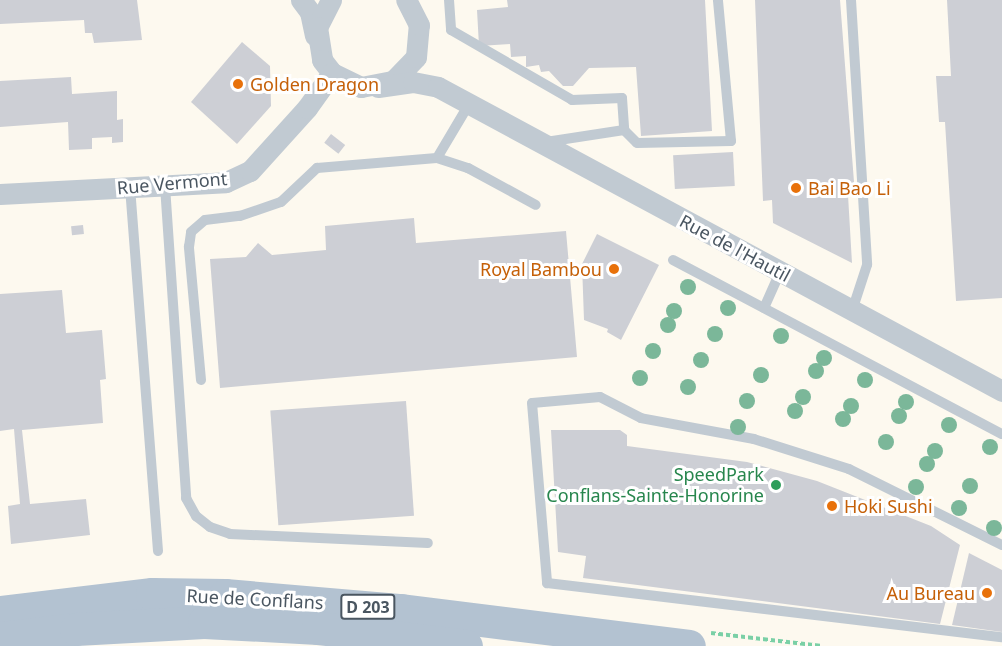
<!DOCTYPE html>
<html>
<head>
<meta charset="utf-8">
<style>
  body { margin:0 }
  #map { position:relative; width:1002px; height:646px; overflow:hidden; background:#f5f3f3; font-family:"Noto Sans",sans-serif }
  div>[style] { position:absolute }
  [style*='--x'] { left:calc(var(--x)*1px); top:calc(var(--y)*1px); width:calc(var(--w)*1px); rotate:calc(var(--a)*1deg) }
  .commercial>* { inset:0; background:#fdf9ef }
  .building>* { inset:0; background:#cdcfd5; transform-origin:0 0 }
  .path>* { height:4px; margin-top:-2px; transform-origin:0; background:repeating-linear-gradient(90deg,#7ad0a6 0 4.5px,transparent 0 7.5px) }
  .lane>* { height:10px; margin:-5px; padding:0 5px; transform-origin:5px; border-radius:5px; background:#c1cad2 }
  .street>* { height:21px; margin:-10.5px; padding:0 10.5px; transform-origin:10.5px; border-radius:10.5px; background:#c1cad2 }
  .primary>* { height:33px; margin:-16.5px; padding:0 16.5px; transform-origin:16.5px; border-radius:16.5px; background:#b3c2d1 }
  .trees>* { width:16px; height:16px; margin:-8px; border-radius:50%; background:#7bb799 }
  .dots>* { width:16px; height:16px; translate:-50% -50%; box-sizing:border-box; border:3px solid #fff; border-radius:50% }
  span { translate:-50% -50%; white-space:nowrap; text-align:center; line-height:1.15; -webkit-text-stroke:6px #fff; paint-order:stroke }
  .shield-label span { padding:2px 4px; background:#fff; border:2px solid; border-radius:4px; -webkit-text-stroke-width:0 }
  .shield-label { font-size:16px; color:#4a5661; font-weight:700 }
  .food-label { font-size:18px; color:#c56008 }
  .left { translate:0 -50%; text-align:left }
  .right { translate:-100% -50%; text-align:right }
  .street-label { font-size:18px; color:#4a5661 }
  .leisure-label { font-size:18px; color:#27864d }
</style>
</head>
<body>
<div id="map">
  <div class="commercial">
    <div style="clip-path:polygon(0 0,1002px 0,1002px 646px,35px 646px,0 617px)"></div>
  </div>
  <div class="building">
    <div style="clip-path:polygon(0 0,137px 0,142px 40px,94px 43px,92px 33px,85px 33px,84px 20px,0 24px)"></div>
    <div style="clip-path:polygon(507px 0,705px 0,712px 131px,641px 136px,636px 67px,589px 68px,573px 86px,563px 86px,549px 71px,541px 72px,539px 65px,526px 67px,526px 56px,511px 57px,510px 44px,479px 46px,477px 10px,508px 7px)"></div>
    <div style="clip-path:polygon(755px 0,840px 0,855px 195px,848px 195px,852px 263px,773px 223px,772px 200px,763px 201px)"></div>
    <div style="clip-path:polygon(947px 0,1002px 0,1002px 298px,956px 301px,945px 122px,939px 122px,936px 76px,951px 76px)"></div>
    <div style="clip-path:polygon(242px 42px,270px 66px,271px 106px,237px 144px,191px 102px)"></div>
    <div style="clip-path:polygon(71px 77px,72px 94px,117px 91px,117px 120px,123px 119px,123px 142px,112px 143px,112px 137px,92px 138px,92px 149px,69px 150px,68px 122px,0 127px,0 81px)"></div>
    <div style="left:331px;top:134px;width:18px;height:11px;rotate:38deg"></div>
    <div style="left:733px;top:152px;width:34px;height:60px;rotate:87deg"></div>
    <div style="clip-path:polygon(414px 218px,416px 243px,566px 231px,577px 357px,220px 388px,210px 259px,246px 257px,258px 243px,272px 255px,326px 250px,325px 226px)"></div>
    <div style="left:83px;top:225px;width:9px;height:12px;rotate:84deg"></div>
    <div style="clip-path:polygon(597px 234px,659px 265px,621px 340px,607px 332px,608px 329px,584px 320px,582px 264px)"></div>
    <div style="clip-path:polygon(62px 290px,66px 333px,102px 330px,106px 379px,100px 380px,103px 423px,22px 430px,30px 504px,86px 499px,90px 535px,11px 544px,8px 506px,20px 504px,14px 429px,0 431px,0 294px)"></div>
    <div style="left:406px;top:401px;width:115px;height:136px;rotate:86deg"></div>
    <div style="clip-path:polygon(551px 430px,620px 430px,627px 435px,627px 446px,747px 462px,817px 481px,931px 526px,960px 545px,940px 624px,583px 578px,586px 556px,558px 552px)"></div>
    <div style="clip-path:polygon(969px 553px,1002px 570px,1002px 632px,952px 625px)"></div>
  </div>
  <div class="path">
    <div style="--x:711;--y:633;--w:112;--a:6.7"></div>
  </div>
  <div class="lane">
    <div style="--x:449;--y:0;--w:30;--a:86"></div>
    <div style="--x:451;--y:30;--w:140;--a:30"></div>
    <div style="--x:572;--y:100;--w:50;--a:-2.3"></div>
    <div style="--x:622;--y:98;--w:32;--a:86"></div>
    <div style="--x:624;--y:130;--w:79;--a:171.3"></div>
    <div style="--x:851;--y:0;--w:265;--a:86.5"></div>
    <div style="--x:867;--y:265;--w:48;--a:108.1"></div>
    <div style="--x:624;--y:130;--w:18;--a:45"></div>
    <div style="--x:637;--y:143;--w:94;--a:-1.2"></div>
    <div style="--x:731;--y:141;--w:142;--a:-95.3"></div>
    <div style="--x:437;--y:158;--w:63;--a:-59.3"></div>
    <div style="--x:165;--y:186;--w:313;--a:86.1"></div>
    <div style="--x:186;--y:498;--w:21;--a:61"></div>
    <div style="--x:196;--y:516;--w:18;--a:38"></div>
    <div style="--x:210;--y:527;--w:21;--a:19"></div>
    <div style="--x:230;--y:534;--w:198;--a:2.6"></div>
    <div style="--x:130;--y:187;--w:365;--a:85.6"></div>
    <div style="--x:673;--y:260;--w:372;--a:27.9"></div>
    <div style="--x:764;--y:308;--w:39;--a:-66"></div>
    <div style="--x:201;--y:380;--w:134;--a:-95.2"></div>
    <div style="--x:189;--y:247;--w:15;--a:-82"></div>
    <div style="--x:191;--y:232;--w:18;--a:-41"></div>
    <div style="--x:205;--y:220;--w:35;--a:-7"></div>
    <div style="--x:240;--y:216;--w:43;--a:-18.9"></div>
    <div style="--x:281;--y:202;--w:50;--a:-43.4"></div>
    <div style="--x:317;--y:168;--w:120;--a:-4.8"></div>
    <div style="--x:437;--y:158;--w:33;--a:18"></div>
    <div style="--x:468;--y:168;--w:77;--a:28.6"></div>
    <div style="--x:1002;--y:545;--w:171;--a:-153.6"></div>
    <div style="--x:849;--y:469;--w:100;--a:-162.5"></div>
    <div style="--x:754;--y:439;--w:115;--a:-169.5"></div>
    <div style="--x:641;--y:418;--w:46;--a:-152.9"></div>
    <div style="--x:600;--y:397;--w:68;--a:175"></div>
    <div style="--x:532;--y:403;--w:181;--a:85.2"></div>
    <div style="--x:547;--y:583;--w:458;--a:6.8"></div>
  </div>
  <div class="street">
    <div style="--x:301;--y:0;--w:15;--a:53"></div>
    <div style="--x:310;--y:12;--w:24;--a:78"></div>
    <div style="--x:331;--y:0;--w:30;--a:117"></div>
    <div style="--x:317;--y:27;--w:33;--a:81"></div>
    <div style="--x:322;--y:60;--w:16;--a:52"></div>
    <div style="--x:332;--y:73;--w:32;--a:26"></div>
    <div style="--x:361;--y:87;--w:33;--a:-11"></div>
    <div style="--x:393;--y:81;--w:33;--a:-46"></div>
    <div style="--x:416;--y:57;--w:32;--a:-85"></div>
    <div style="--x:419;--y:25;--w:28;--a:-117"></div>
    <div style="--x:378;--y:87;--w:35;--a:-8"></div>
    <div style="--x:413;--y:82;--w:25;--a:11"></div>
    <div style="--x:438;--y:87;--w:641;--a:28.32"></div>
    <div style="--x:0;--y:194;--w:226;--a:-3"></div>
    <div style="--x:226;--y:182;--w:26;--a:-25"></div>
    <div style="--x:250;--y:171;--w:85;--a:-47.9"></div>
    <div style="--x:307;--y:108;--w:43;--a:-54.5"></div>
  </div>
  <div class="primary">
    <div style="--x:0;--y:612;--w:153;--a:-6.8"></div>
    <div style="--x:152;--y:594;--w:73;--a:0.8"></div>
    <div style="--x:225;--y:595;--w:177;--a:4.9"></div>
    <div style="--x:401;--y:610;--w:290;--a:7.1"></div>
    <div style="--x:0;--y:638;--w:77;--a:-6.8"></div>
    <div style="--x:76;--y:629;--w:128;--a:-3.1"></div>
    <div style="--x:204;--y:622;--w:114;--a:3"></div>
    <div style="--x:318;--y:628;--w:149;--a:6.9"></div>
  </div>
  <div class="trees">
    <div style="left:688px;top:287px"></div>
    <div style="left:728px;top:308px"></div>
    <div style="left:674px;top:311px"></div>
    <div style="left:668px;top:325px"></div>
    <div style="left:715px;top:334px"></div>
    <div style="left:781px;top:336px"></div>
    <div style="left:653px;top:351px"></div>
    <div style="left:824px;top:358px"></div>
    <div style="left:701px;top:360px"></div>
    <div style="left:816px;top:371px"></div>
    <div style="left:761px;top:375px"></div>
    <div style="left:640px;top:378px"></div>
    <div style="left:865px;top:380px"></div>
    <div style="left:688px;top:387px"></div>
    <div style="left:803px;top:397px"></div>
    <div style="left:747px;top:401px"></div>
    <div style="left:906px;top:402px"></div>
    <div style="left:851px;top:406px"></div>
    <div style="left:795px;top:411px"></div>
    <div style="left:899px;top:416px"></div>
    <div style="left:843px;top:419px"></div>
    <div style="left:949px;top:425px"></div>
    <div style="left:738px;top:427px"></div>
    <div style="left:886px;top:442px"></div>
    <div style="left:990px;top:447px"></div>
    <div style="left:935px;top:451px"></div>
    <div style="left:927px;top:464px"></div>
    <div style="left:970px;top:486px"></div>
    <div style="left:916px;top:487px"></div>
    <div style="left:959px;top:508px"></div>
    <div style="left:994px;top:528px"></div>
  </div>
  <div class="dots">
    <div style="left:238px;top:84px;background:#e8710a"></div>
    <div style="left:796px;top:188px;background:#e8710a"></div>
    <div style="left:614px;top:269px;background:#e8710a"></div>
    <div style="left:776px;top:485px;background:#2e9e5b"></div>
    <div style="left:832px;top:506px;background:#e8710a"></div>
    <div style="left:987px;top:593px;background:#e8710a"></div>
  </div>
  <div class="shield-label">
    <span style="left:368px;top:607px">D 203</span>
  </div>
  <div class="food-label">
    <span class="left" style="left:250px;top:84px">Golden Dragon</span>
    <span class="left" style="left:808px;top:188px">Bai Bao Li</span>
    <span class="right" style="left:602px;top:269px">Royal Bambou</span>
    <span class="left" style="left:844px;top:506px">Hoki Sushi</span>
    <span class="right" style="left:975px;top:593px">Au Bureau</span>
  </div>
  <div class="street-label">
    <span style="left:172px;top:183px;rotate:-5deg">Rue Vermont</span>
    <span style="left:735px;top:248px;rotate:28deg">Rue de l'Hautil</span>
    <span style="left:255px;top:599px;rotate:3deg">Rue de Conflans</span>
  </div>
  <div class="leisure-label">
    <span class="right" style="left:764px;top:485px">SpeedPark<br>Conflans-Sainte-Honorine</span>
  </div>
</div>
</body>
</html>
